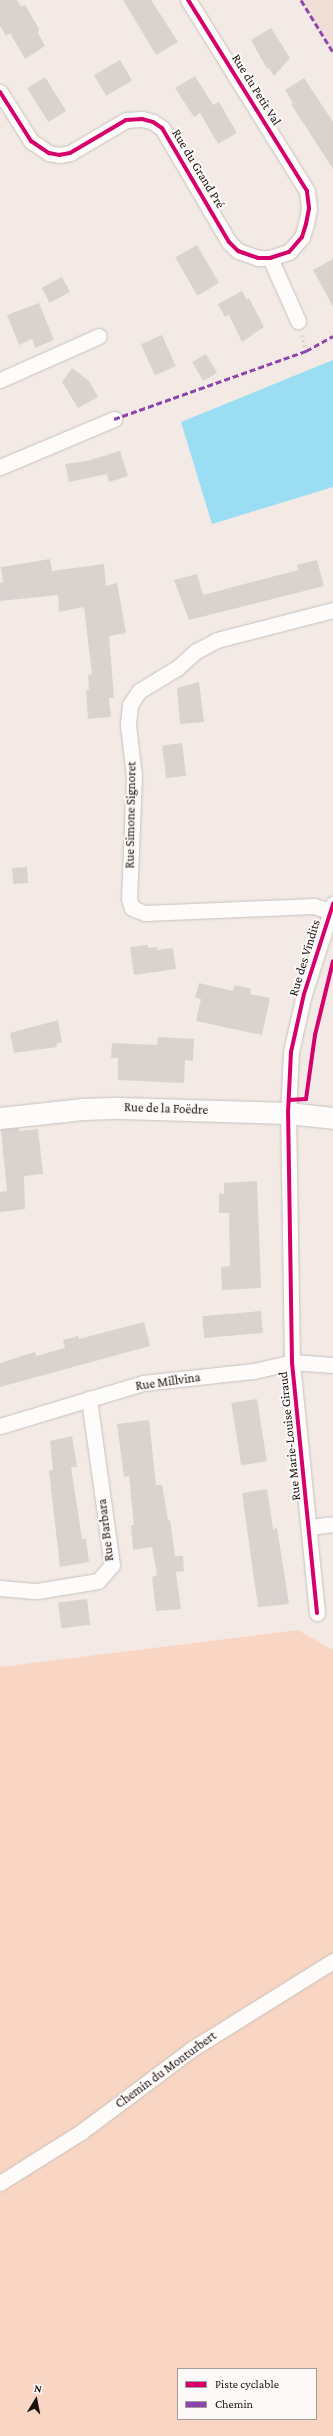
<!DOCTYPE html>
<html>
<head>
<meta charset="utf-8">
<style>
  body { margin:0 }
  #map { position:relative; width:333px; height:2436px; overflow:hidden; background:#f3eae6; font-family:"Crimson Pro",serif }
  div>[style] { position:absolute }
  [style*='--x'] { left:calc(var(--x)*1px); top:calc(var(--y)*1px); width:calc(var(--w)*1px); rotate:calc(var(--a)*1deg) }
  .built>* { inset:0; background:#f0dfd6 }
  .green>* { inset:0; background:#f9d6c3 }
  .water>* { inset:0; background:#9bddf2 }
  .building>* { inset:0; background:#d9d2cf; transform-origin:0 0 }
  .path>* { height:2.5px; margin-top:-1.25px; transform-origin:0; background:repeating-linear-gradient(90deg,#d5d3d2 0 2px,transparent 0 5px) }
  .roads { filter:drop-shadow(0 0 1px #c7c0bc) drop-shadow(0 0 1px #c7c0bc) }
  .street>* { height:15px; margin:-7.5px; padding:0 7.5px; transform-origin:7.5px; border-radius:7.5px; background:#fdfcfb }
  .secondary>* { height:21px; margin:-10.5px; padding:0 10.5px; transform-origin:10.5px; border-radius:10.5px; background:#fdfcfb }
  .quiet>* { height:3px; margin-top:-1.5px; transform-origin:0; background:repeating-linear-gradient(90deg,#8e44ad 0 6px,transparent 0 9px) }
  .cycleway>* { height:4px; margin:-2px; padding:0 2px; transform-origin:2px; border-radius:2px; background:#d6006c }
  span { translate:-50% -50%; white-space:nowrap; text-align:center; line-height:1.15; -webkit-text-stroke:4px #fdf9f8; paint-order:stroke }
  .street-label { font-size:13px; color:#191310 }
  .legend { position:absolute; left:177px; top:2368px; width:140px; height:52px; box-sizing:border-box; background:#fdf9f8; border:1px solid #a29d9b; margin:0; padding:5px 7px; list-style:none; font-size:12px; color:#191310 }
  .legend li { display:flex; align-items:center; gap:8px; height:20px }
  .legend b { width:20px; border:1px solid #a29d9b }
  .north { position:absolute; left:16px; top:2380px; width:40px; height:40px; -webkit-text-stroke:3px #fdf9f8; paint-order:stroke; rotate:10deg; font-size:11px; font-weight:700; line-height:16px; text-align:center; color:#191310 }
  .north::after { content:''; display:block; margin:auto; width:14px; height:18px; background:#191310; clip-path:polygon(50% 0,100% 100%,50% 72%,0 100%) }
</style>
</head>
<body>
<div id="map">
  <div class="built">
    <div style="clip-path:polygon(301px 0,333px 0,333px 51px)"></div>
  </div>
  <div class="green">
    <div style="clip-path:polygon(evenodd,298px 1630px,333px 1650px,333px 2436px,0 2436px,0 1667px,298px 1630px,178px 2369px,316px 2369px,316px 2419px,178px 2419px,178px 2369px)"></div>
  </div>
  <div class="water">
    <div style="clip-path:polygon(333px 360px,333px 487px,212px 524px,181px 422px)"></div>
  </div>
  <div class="building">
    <div style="clip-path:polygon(0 0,17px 0,21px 7px,25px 5px,39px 29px,38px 33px,45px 46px,25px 59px,10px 33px,6px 36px,0 26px)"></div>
    <div style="clip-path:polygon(123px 0,151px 0,178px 42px,156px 55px)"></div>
    <div style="clip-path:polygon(271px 28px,290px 58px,274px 76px,269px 68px,267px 69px,251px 40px)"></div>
    <div style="left:120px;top:60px;width:24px;height:30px;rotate:60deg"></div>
    <div style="clip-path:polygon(195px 76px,213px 105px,219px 102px,237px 133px,218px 144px,200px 113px,194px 117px,175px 88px)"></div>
    <div style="left:45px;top:77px;width:40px;height:21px;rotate:58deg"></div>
    <div style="clip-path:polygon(304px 78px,333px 122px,333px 169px,291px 104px,293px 103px,285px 90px)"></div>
    <div style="left:197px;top:245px;width:44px;height:25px;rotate:60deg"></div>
    <div style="clip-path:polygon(333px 259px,333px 307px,313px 270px)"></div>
    <div style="left:62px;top:277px;width:17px;height:23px;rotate:62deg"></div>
    <div style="clip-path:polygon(242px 291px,247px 300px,249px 298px,264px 327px,242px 342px,229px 315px,225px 317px,218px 304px)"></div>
    <div style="clip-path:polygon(39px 303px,54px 340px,35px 348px,32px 339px,19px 345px,7px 315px)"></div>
    <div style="left:162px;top:335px;width:34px;height:23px;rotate:66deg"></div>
    <div style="left:206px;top:354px;width:22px;height:16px;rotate:60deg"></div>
    <div style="clip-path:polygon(72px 368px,89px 381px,98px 397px,78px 408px,62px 382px)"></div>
    <div style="clip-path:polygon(120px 451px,128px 476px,109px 482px,107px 474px,69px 482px,65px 464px,87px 461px)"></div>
    <div style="clip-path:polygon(50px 559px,52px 571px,104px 564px,106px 586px,117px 583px,126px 633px,109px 636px,114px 698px,109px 698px,111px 717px,88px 719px,86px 690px,89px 690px,88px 675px,92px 674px,84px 607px,59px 612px,58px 595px,0 601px,0 583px,3px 582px,1px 567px)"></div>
    <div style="clip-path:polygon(317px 560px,324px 586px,189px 620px,174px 580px,197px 574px,203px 595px,298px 570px,297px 565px)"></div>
    <div style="clip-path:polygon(199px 682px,204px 722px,180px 724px,177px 688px)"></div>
    <div style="left:182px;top:743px;width:33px;height:20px;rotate:83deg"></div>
    <div style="left:27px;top:867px;width:16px;height:15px;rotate:86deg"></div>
    <div style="clip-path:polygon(148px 945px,148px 948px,157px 947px,157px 950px,173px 948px,176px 969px,134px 975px,130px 947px)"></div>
    <div style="clip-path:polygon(199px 983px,233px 991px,235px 985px,251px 989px,250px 994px,270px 998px,262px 1035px,196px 1021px,201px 999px,195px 998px)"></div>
    <div style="clip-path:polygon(58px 1020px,62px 1042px,56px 1044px,57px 1047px,14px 1053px,10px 1033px)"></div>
    <div style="clip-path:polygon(158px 1037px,194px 1039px,193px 1061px,185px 1060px,184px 1083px,118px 1080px,118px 1058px,111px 1058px,112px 1043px,157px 1045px)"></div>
    <div style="clip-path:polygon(19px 1128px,19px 1131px,38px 1129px,43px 1174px,24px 1176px,25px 1209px,0 1212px,0 1192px,7px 1191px,1px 1130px)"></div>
    <div style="clip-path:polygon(257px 1181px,261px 1288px,222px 1290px,221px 1267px,230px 1266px,229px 1213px,219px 1213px,219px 1193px,224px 1194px,224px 1183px)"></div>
    <div style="left:261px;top:1311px;width:22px;height:59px;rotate:85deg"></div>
    <div style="clip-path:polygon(144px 1322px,150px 1346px,0 1387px,0 1363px,35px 1352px,36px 1356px,65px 1348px,63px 1340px,78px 1336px,79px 1339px)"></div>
    <div style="left:257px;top:1399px;width:63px;height:26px;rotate:81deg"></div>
    <div style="clip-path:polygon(149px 1420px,156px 1485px,162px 1485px,168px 1520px,170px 1520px,175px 1556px,183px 1556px,184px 1571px,176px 1572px,181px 1609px,156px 1611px,152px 1577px,157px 1575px,152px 1547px,133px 1550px,131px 1525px,134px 1525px,129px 1476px,124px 1477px,117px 1424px)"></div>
    <div style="clip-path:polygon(72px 1436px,77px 1467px,71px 1467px,82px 1539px,86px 1539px,89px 1562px,60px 1567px,49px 1471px,53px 1470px,50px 1441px)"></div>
    <div style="clip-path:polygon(267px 1489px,273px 1529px,277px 1528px,289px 1604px,258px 1607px,242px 1493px)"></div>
    <div style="left:87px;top:1599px;width:26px;height:29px;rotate:83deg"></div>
  </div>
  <div class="path">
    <div style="--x:302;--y:335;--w:16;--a:76"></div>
  </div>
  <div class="roads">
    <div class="street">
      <div style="--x:0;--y:92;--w:58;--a:57.7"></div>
      <div style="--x:31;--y:141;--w:22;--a:34"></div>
      <div style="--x:49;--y:153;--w:10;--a:11"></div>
      <div style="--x:59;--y:155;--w:11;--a:-10"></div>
      <div style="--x:70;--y:153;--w:65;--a:-30.5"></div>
      <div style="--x:126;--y:120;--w:16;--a:-4"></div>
      <div style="--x:142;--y:119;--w:11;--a:15"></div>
      <div style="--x:153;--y:122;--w:11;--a:34"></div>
      <div style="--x:162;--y:128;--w:132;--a:59.6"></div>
      <div style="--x:229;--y:242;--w:13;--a:45"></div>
      <div style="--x:238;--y:251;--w:21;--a:19"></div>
      <div style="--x:258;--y:258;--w:12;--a:0"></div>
      <div style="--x:270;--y:258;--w:20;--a:-18"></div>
      <div style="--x:289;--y:252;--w:20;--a:-49"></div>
      <div style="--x:302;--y:237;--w:14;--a:-73"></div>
      <div style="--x:306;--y:224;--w:16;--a:-79"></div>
      <div style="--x:309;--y:208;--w:17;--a:-97"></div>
      <div style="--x:307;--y:191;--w:225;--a:-121.9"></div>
      <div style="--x:270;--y:258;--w:69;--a:66"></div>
      <div style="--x:0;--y:380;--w:108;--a:-24"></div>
      <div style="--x:0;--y:467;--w:124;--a:-22.8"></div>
      <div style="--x:333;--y:610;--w:120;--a:165.5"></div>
      <div style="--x:217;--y:640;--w:24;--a:152"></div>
      <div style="--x:196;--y:651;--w:25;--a:138"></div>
      <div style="--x:177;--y:668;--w:44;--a:148.8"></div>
      <div style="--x:139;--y:691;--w:17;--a:123"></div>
      <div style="--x:130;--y:705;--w:20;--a:96"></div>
      <div style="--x:128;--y:725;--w:51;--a:83.3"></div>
      <div style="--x:134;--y:776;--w:123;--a:92.3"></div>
      <div style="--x:129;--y:899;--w:9;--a:72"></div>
      <div style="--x:132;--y:908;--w:14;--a:21"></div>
      <div style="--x:145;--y:913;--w:169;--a:-2.4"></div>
      <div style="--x:314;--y:906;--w:20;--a:18"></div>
      <div style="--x:0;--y:1426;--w:149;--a:-16.7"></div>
      <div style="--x:143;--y:1383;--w:112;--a:-6.2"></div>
      <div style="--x:254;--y:1371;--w:39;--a:-13"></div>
      <div style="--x:292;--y:1362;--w:41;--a:4.2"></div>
      <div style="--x:309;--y:1527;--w:24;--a:-7"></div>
      <div style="--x:0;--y:1588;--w:37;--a:5"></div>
      <div style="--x:37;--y:1591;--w:62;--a:-9.3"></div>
      <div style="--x:98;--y:1581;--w:21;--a:-49"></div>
      <div style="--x:112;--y:1565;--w:168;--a:-97.9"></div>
      <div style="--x:317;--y:1613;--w:252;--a:-95.7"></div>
      <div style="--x:292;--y:1362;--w:249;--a:-90.9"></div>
      <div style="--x:288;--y:1113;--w:61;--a:-87.2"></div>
      <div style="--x:291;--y:1052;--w:59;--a:-77.4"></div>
      <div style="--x:304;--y:994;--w:95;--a:-72.1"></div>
      <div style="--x:0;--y:2183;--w:96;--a:-32.2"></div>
      <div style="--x:81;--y:2132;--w:139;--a:-36.8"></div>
      <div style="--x:192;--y:2049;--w:166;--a:-32"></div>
    </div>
    <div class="secondary">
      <div style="--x:0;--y:1118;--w:83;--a:-6.2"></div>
      <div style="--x:83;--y:1109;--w:38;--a:-2"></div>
      <div style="--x:121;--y:1108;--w:167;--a:1.7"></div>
      <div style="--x:288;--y:1113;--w:45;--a:6.3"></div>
    </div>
  </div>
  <div class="quiet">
    <div style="--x:301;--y:0;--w:61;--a:58.4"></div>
    <div style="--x:114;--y:419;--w:204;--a:-19.5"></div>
    <div style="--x:306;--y:351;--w:31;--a:-29"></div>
  </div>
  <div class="cycleway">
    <div style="--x:0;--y:92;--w:58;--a:57.7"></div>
    <div style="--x:31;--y:141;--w:22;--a:34"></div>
    <div style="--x:49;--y:153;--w:10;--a:11"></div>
    <div style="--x:59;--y:155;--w:11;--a:-10"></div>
    <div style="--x:70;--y:153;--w:65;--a:-30.5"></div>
    <div style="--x:126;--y:120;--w:16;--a:-4"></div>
    <div style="--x:142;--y:119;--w:11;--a:15"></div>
    <div style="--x:153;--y:122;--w:11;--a:34"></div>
    <div style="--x:162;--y:128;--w:132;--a:59.6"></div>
    <div style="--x:229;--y:242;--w:13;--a:45"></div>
    <div style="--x:238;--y:251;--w:21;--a:19"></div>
    <div style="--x:258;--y:258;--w:12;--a:0"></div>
    <div style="--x:270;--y:258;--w:20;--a:-18"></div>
    <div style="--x:289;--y:252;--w:20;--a:-49"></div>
    <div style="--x:302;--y:237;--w:14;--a:-73"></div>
    <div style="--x:306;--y:224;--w:16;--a:-79"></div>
    <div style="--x:309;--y:208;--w:17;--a:-97"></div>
    <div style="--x:307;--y:191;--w:225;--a:-121.9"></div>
    <div style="--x:289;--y:1100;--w:17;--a:-3"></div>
    <div style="--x:306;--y:1099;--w:65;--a:-82"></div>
    <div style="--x:315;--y:1035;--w:76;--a:-76.3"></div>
    <div style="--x:317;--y:1613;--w:252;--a:-95.7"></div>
    <div style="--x:292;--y:1362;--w:249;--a:-90.9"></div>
    <div style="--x:288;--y:1113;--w:61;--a:-87.2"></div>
    <div style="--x:291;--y:1052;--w:59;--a:-77.4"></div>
    <div style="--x:304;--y:994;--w:95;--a:-72.1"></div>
  </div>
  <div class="street-label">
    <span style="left:256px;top:90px;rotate:58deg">Rue du Petit Val</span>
    <span style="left:198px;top:169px;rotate:59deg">Rue du Grand Pré</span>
    <span style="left:131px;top:815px;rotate:-89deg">Rue Simone Signoret</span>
    <span style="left:305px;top:958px;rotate:-73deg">Rue des Vindits</span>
    <span style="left:166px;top:1109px;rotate:2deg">Rue de la Foëdre</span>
    <span style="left:168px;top:1382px;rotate:-8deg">Rue Millvina</span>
    <span style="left:290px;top:1436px;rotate:-96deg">Rue Marie-Louise Giraud</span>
    <span style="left:106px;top:1530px;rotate:-97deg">Rue Barbara</span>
    <span style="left:166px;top:2070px;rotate:-36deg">Chemin du Monturbert</span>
  </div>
  <ul class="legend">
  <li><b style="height:5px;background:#d6006c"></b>Piste cyclable</li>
  <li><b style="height:5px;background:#8e44ad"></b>Chemin</li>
  </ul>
  <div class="north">N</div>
</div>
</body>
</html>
